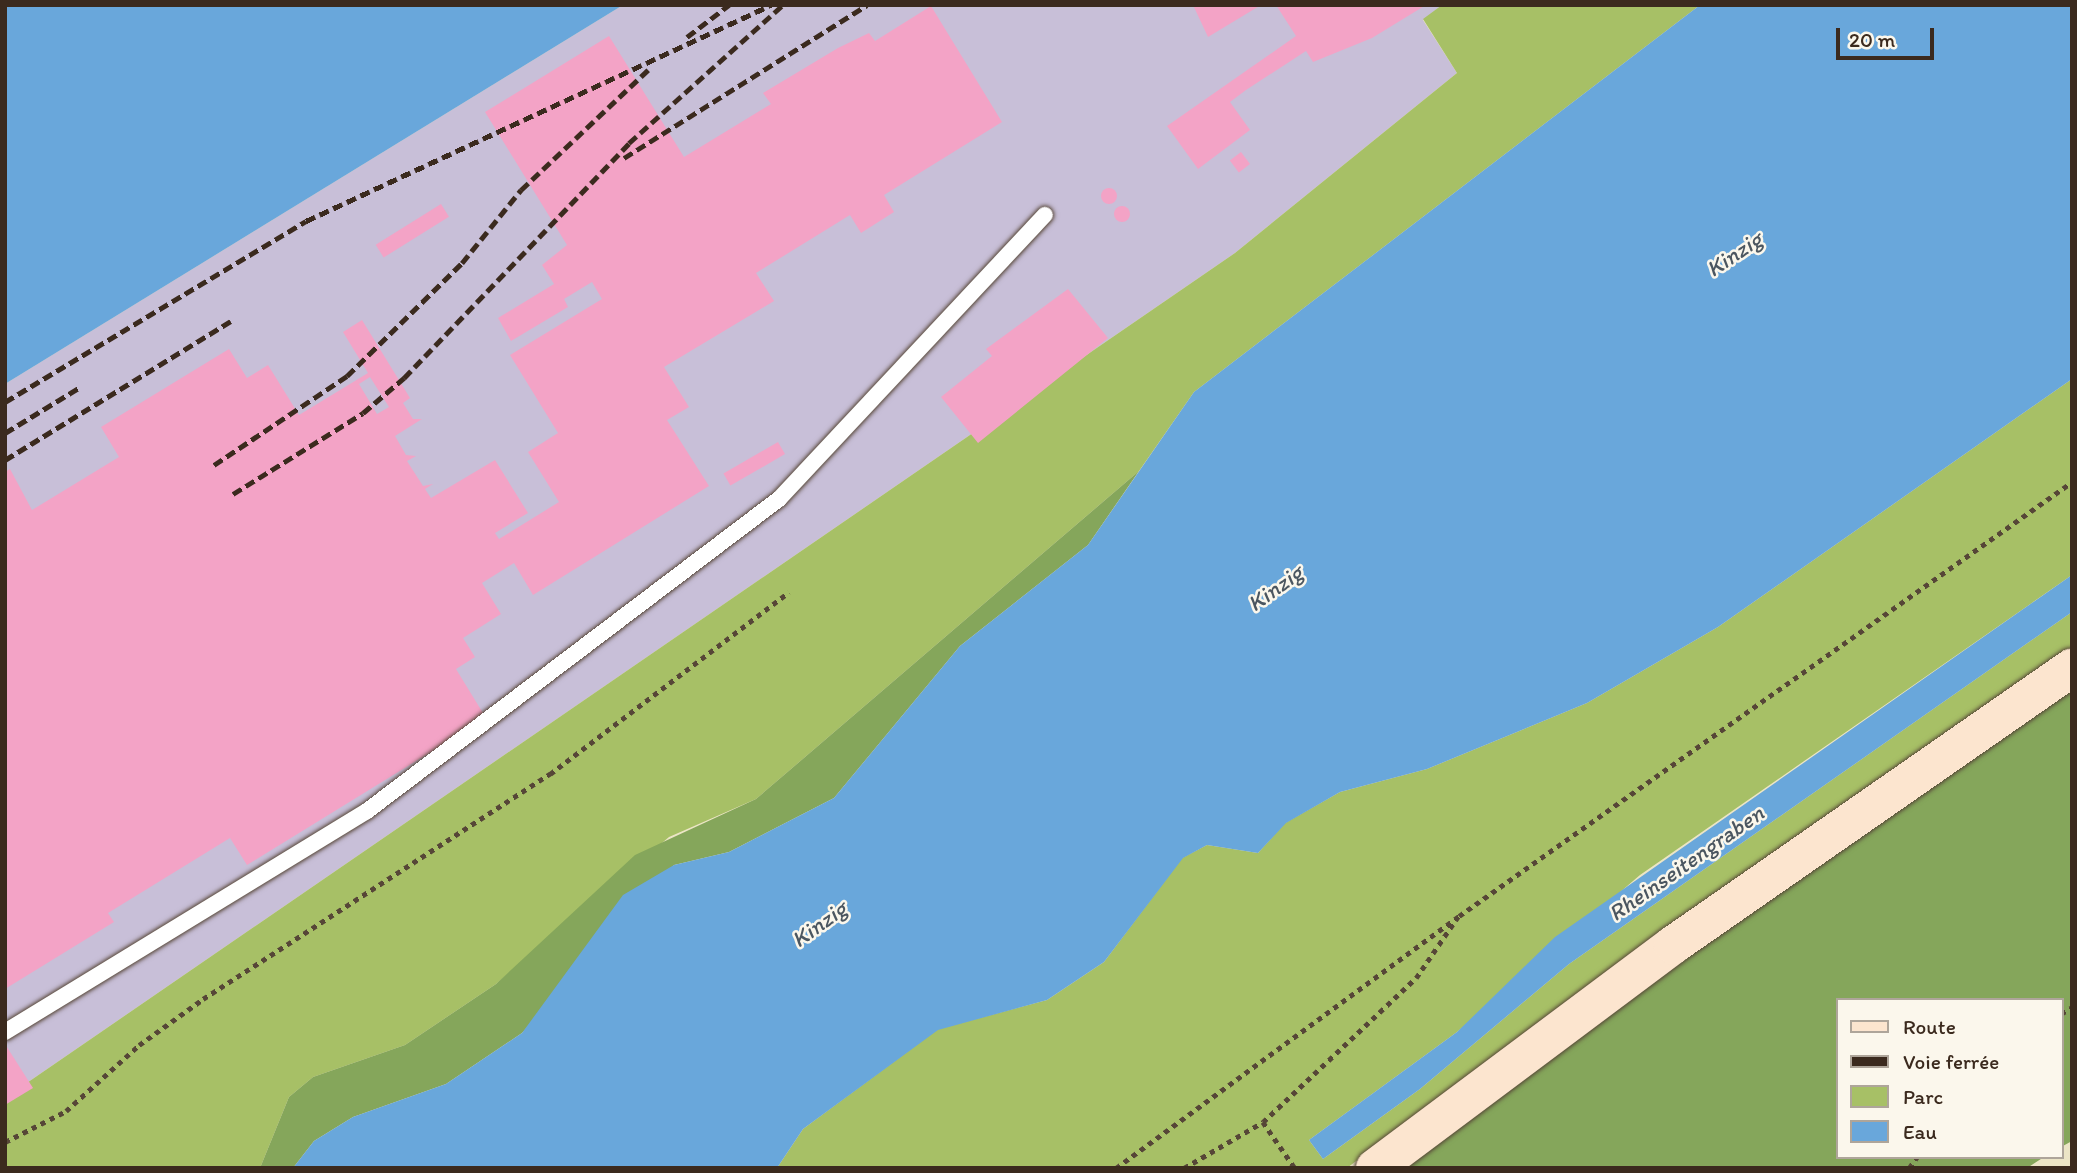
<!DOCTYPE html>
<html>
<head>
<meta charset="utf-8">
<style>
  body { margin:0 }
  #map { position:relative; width:2077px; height:1173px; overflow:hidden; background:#ece5c6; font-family:Itim,sans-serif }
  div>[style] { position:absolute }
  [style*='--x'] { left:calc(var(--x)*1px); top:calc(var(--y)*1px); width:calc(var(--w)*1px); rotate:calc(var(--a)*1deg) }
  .industrial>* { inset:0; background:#c8bfd8 }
  .green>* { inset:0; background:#a7c066 }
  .forest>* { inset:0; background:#85a65b }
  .water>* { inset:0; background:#69a7db }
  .building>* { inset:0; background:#f3a3c6; transform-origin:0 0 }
  .round { border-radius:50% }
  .path>* { height:4.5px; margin-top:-2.25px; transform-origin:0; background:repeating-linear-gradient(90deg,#564637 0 5px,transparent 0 10px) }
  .roads { filter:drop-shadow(0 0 2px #564637) drop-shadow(0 0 2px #564637) }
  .lane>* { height:16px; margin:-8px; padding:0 8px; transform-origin:8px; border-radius:8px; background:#fff }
  .secondary>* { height:38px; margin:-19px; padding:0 19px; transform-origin:19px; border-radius:19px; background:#fce5cf }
  .rail>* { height:5px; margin-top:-2.5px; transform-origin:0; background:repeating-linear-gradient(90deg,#3b2a1e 0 10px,transparent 0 15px) }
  span { translate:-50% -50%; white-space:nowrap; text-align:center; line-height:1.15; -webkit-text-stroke:5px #fbf7ec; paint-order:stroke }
  .water-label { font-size:23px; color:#4b5660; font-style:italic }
  .frame { position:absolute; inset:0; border:7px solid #3b2a1e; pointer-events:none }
  .legend { position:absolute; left:1836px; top:998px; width:228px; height:161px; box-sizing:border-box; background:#fbf7ec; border:2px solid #aea59a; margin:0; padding:9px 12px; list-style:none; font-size:21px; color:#3b2a1e }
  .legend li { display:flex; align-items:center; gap:14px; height:35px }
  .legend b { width:35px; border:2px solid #aea59a }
  .scale { position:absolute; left:1836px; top:28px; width:98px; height:32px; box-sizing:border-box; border:4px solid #3b2a1e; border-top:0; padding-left:9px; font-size:21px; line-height:24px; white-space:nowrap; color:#3b2a1e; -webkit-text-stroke:5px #fbf7ec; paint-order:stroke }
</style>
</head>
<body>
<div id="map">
  <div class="industrial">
    <div style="clip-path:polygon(623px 5px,1442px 5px,1423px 20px,1457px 73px,1235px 253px,5px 1098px,5px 384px)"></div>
  </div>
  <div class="green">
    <div style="clip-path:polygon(1442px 5px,1700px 5px,1194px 392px,1139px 471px,756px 799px,669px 837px,496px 984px,405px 1045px,313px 1077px,289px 1097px,260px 1168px,5px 1168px,5px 1098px,1235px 253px,1457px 73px,1423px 19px)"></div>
    <div style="clip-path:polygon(2072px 379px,2072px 575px,1640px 875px,1457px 1032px,1309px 1140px,1323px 1159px,1420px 1089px,1569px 964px,2072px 612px,2072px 650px,1549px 1014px,1347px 1168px,777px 1168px,803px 1129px,938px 1029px,1047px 1000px,1104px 962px,1182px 858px,1207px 845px,1258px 853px,1285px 823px,1340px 792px,1427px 769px,1587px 703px,1718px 627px)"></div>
  </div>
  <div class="forest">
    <div style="clip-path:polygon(1139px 471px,1088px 545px,960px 646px,834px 798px,729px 852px,674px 865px,522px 1033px,446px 1084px,353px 1117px,314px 1141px,293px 1168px,260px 1168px,289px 1097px,313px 1077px,405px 1045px,496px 984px,635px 855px,756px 799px)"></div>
    <div style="clip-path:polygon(2072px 687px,2072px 1141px,2061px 1147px,2061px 1000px,1837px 1000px,1837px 1157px,2044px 1157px,2027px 1168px,1404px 1168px,1761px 901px)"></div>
  </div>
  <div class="water">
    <div style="clip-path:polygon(5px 5px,623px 5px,5px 384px)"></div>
    <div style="clip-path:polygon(1700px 5px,2072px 5px,2072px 379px,1718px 627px,1587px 703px,1427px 769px,1340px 792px,1286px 823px,1258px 853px,1207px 845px,1183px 858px,1104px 962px,1047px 1000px,938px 1030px,803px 1129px,777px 1168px,293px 1168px,314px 1141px,353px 1117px,446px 1084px,522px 1033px,623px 895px,674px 865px,729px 852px,834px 798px,960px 646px,1088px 545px,1194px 392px)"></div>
    <div style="clip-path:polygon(2072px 575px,2072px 612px,1569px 964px,1420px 1089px,1323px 1159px,1309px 1140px,1457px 1032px,1555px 937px)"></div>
  </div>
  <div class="building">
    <div style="clip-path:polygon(1193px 5px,1261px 5px,1208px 37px)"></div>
    <div style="clip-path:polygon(1276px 5px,1426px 5px,1372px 38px,1313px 62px,1306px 51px,1246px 90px,1230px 102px,1250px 130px,1198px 169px,1167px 126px,1296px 36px)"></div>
    <div style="clip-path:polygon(evenodd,931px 6px,1002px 122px,884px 195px,894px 212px,861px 233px,850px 215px,756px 273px,774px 301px,664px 367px,689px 407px,667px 420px,709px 486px,533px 595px,514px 563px,482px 583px,501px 614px,463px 638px,475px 657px,456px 669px,486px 718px,247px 865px,230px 838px,108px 913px,114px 922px,5px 989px,5px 472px,10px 469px,32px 510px,119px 457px,101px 427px,229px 349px,247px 378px,268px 365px,299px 415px,368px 373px,343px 332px,362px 320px,410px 398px,403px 403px,413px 419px,422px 419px,395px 436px,406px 455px,416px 456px,407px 461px,423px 486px,433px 484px,425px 489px,431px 498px,495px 460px,528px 513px,495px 533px,499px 539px,559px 502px,528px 452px,558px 433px,510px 355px,602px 299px,592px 282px,564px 299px,568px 307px,511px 341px,498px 318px,554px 284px,542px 265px,567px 245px,485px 112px,609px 36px,684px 157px,771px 104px,763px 93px,838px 48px,869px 33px,875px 41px,931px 6px,370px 377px,389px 407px,377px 414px,359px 384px,370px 377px)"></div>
    <div style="left:1241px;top:152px;width:15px;height:14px;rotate:53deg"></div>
    <div class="round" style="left:1101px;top:188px;width:16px;height:16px"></div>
    <div style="left:441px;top:204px;width:15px;height:77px;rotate:58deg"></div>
    <div class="round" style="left:1114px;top:206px;width:16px;height:16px"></div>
    <div style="clip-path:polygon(1068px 289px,1108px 338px,978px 443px,941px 397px,992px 356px,986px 349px)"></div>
    <div style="left:778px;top:442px;width:14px;height:63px;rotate:60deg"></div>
    <div style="clip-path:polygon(5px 1044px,33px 1088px,5px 1105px)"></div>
  </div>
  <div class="path">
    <div style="--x:2061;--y:1014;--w:13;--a:-32"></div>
    <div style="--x:1263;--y:1122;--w:56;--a:55.2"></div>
    <div style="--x:5;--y:1142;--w:68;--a:-26.9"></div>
    <div style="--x:66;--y:1111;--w:98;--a:-42.1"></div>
    <div style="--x:139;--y:1045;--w:79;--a:-35.7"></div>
    <div style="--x:203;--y:999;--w:414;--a:-33"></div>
    <div style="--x:550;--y:774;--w:300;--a:-37.3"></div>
    <div style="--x:1116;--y:1168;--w:426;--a:-36.3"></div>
    <div style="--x:1459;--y:916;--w:751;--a:-35.3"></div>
    <div style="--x:1184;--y:1168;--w:91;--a:-30.2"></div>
    <div style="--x:1263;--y:1122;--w:210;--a:-43.3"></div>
    <div style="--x:1416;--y:978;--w:73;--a:-55.7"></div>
    <div style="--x:1909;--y:1168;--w:14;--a:-54"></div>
  </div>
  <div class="roads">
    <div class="lane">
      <div style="--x:5;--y:1032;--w:424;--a:-31.4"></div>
      <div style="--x:367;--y:811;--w:517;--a:-37.14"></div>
      <div style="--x:779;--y:499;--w:389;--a:-46.9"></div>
    </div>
    <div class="secondary">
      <div style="--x:1375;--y:1168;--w:372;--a:-36.8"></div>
      <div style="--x:1673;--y:945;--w:486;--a:-34.8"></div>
    </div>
  </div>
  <div class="rail">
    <div style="--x:687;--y:37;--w:53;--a:-37.3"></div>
    <div style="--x:624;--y:158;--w:287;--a:-32.2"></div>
    <div style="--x:5;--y:402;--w:351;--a:-31"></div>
    <div style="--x:306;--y:221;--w:513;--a:-24.92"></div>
    <div style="--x:5;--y:433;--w:88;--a:-31.5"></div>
    <div style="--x:5;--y:460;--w:265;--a:-31.6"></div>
    <div style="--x:214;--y:465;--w:160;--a:-33.8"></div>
    <div style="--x:347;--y:376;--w:161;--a:-44.5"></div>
    <div style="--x:462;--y:263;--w:94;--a:-51.1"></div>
    <div style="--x:521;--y:190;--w:180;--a:-43.4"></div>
    <div style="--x:233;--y:494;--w:153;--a:-31.9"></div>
    <div style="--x:363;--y:413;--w:54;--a:-40.5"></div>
    <div style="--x:404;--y:378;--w:325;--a:-46.2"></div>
    <div style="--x:629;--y:143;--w:207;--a:-41.9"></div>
  </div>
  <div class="water-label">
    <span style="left:1734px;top:254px;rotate:-34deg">Kinzig</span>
    <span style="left:1275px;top:588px;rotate:-36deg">Kinzig</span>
    <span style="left:1686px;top:863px;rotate:-35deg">Rheinseitengraben</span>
    <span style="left:819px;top:924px;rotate:-36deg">Kinzig</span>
  </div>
  <div class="frame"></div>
  <ul class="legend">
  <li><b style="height:9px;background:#fce5cf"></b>Route</li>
  <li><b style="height:9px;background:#3b2a1e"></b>Voie ferrée</li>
  <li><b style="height:19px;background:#a7c066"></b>Parc</li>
  <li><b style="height:19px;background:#69a7db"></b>Eau</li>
  </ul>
  <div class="scale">20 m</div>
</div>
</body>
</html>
